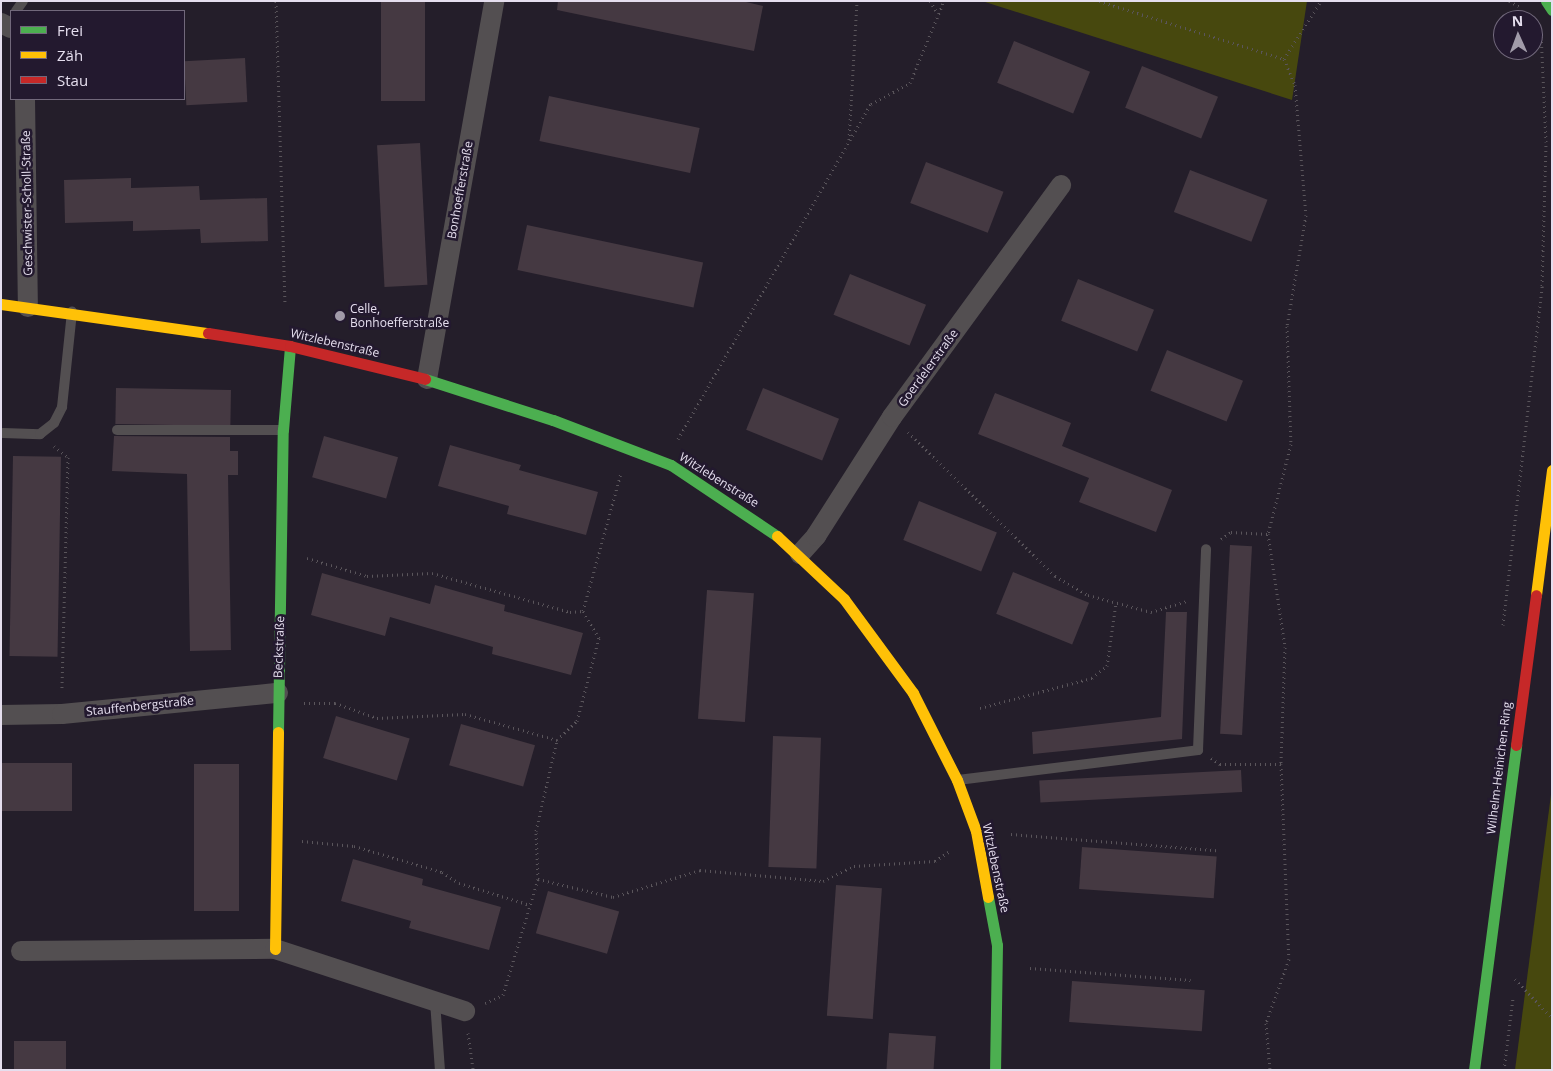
<!DOCTYPE html>
<html>
<head>
<meta charset="utf-8">
<style>
  body { margin:0 }
  #map { position:relative; width:1553px; height:1071px; overflow:hidden; background:#241e2a; font-family:"Open Sans",sans-serif }
  div>[style] { position:absolute }
  [style*='--x'] { left:calc(var(--x)*1px); top:calc(var(--y)*1px); width:calc(var(--w)*1px); rotate:calc(var(--a)*1deg) }
  .forest>* { inset:0; background:#47480e }
  .building>* { inset:0; background:#453942; transform-origin:0 0 }
  .path>* { height:3px; margin-top:-1.5px; transform-origin:0; background:repeating-linear-gradient(90deg,#5a555b 0 1px,transparent 0 5px) }
  .lane>* { height:10px; margin:-5px; padding:0 5px; transform-origin:5px; border-radius:5px; background:#534f51 }
  .street>* { height:20px; margin:-10px; padding:0 10px; transform-origin:10px; border-radius:10px; background:#534f51 }
  .fast>* { height:11px; margin:-5.5px; padding:0 5.5px; transform-origin:5.5px; border-radius:5.5px; background:#4caf50 }
  .slow>* { height:11px; margin:-5.5px; padding:0 5.5px; transform-origin:5.5px; border-radius:5.5px; background:#ffc107 }
  .jam>* { height:11px; margin:-5.5px; padding:0 5.5px; transform-origin:5.5px; border-radius:5.5px; background:#c62828 }
  .dots>* { width:14px; height:14px; translate:-50% -50%; box-sizing:border-box; border:2px solid #23192f; border-radius:50% }
  span { translate:-50% -50%; white-space:nowrap; text-align:center; line-height:1.15; -webkit-text-stroke:5px #23192f; paint-order:stroke }
  .street-label { font-size:12px; color:#e5deee }
  .poi-label { font-size:12px; color:#e5deee }
  .left { translate:0 -50%; text-align:left }
  .frame { position:absolute; inset:0; border:2px solid #e5deee; pointer-events:none }
  .legend { position:absolute; left:10px; top:10px; width:175px; height:90px; box-sizing:border-box; background:#23192f; border:1px solid #71687b; margin:0; padding:6px 9px; list-style:none; font-size:15px; color:#e5deee }
  .legend li { display:flex; align-items:center; gap:10px; height:25px }
  .legend b { width:25px; border:1px solid #71687b }
  .north { position:absolute; left:1493px; top:10px; width:50px; height:50px; box-sizing:border-box; background:#23192f; border:1px solid #71687b; border-radius:50%; rotate:358deg; font-size:14px; font-weight:700; line-height:20px; text-align:center; color:#e5deee }
  .north::after { content:''; display:block; margin:auto; width:18px; height:22px; background:#a19ba9; clip-path:polygon(50% 0,100% 100%,50% 72%,0 100%) }
</style>
</head>
<body>
<div id="map">
  <div class="forest">
    <div style="clip-path:polygon(982px 1px,1307px 1px,1292px 100px)"></div>
    <div style="clip-path:polygon(1552px 787px,1552px 1070px,1515px 1070px)"></div>
  </div>
  <div class="building">
    <div style="left:381px;top:1px;width:44px;height:100px"></div>
    <div style="clip-path:polygon(558px 1px,742px 1px,763px 6px,754px 51px,557px 10px)"></div>
    <div style="left:1014px;top:41px;width:82px;height:45px;rotate:22deg"></div>
    <div style="left:245px;top:58px;width:44px;height:61px;rotate:87deg"></div>
    <div style="left:1142px;top:66px;width:82px;height:45px;rotate:22deg"></div>
    <div style="left:549px;top:96px;width:154px;height:46px;rotate:12deg"></div>
    <div style="left:420px;top:143px;width:142px;height:43px;rotate:87deg"></div>
    <div style="left:926px;top:162px;width:83px;height:44px;rotate:21deg"></div>
    <div style="left:1190px;top:170px;width:83px;height:45px;rotate:21deg"></div>
    <div style="clip-path:polygon(131px 178px,131px 188px,199px 186px,200px 200px,267px 198px,268px 241px,201px 243px,200px 229px,133px 231px,133px 221px,65px 223px,64px 180px)"></div>
    <div style="left:527px;top:225px;width:180px;height:46px;rotate:12deg"></div>
    <div style="left:850px;top:274px;width:82px;height:44px;rotate:22deg"></div>
    <div style="left:1078px;top:279px;width:82px;height:45px;rotate:22deg"></div>
    <div style="left:1167px;top:350px;width:82px;height:44px;rotate:22deg"></div>
    <div style="left:116px;top:388px;width:115px;height:36px;rotate:1deg"></div>
    <div style="left:763px;top:388px;width:82px;height:45px;rotate:22deg"></div>
    <div style="clip-path:polygon(995px 393px,1071px 423px,1062px 446px,1172px 490px,1156px 532px,1079px 502px,1089px 478px,978px 434px)"></div>
    <div style="clip-path:polygon(114px 436px,230px 437px,230px 451px,238px 451px,238px 475px,228px 475px,231px 650px,190px 651px,187px 474px,112px 471px)"></div>
    <div style="left:324px;top:436px;width:77px;height:43px;rotate:16deg"></div>
    <div style="clip-path:polygon(450px 445px,521px 465px,519px 470px,598px 492px,586px 535px,507px 514px,509px 506px,438px 486px)"></div>
    <div style="left:13px;top:456px;width:48px;height:200px;rotate:1deg"></div>
    <div style="left:919px;top:501px;width:84px;height:42px;rotate:22deg"></div>
    <div style="left:1230px;top:545px;width:22px;height:189px;rotate:3deg"></div>
    <div style="left:1013px;top:572px;width:82px;height:45px;rotate:22deg"></div>
    <div style="clip-path:polygon(322px 573px,430px 604px,435px 585px,505px 605px,504px 611px,583px 633px,571px 675px,492px 654px,493px 647px,390px 617px,385px 636px,311px 615px)"></div>
    <div style="left:707px;top:590px;width:47px;height:129px;rotate:4deg"></div>
    <div style="clip-path:polygon(1166px 612px,1187px 612px,1182px 739px,1033px 754px,1032px 732px,1161px 717px)"></div>
    <div style="left:336px;top:716px;width:77px;height:44px;rotate:17deg"></div>
    <div style="left:461px;top:724px;width:77px;height:43px;rotate:16deg"></div>
    <div style="left:773px;top:736px;width:48px;height:131px;rotate:2deg"></div>
    <div style="left:1px;top:763px;width:71px;height:48px"></div>
    <div style="left:239px;top:764px;width:147px;height:45px;rotate:90deg"></div>
    <div style="left:1241px;top:770px;width:22px;height:202px;rotate:87deg"></div>
    <div style="left:1082px;top:847px;width:135px;height:42px;rotate:4deg"></div>
    <div style="clip-path:polygon(353px 859px,423px 879px,422px 885px,501px 907px,489px 950px,409px 928px,411px 921px,341px 901px)"></div>
    <div style="left:836px;top:885px;width:46px;height:131px;rotate:4deg"></div>
    <div style="left:548px;top:891px;width:74px;height:44px;rotate:16deg"></div>
    <div style="left:1072px;top:981px;width:133px;height:41px;rotate:4deg"></div>
    <div style="left:889px;top:1033px;width:47px;height:37px;rotate:4deg"></div>
    <div style="left:66px;top:1041px;width:29px;height:52px;rotate:90deg"></div>
  </div>
  <div class="path">
    <div style="--x:276;--y:1;--w:303;--a:88.3"></div>
    <div style="--x:930;--y:1;--w:15;--a:58"></div>
    <div style="--x:1099;--y:1;--w:194;--a:17.4"></div>
    <div style="--x:1284;--y:59;--w:28;--a:67"></div>
    <div style="--x:1295;--y:85;--w:130;--a:85.2"></div>
    <div style="--x:1306;--y:215;--w:113;--a:99.7"></div>
    <div style="--x:1287;--y:326;--w:118;--a:88.1"></div>
    <div style="--x:1291;--y:444;--w:93;--a:104.3"></div>
    <div style="--x:1268;--y:534;--w:114;--a:81.4"></div>
    <div style="--x:1285;--y:647;--w:117;--a:92"></div>
    <div style="--x:1281;--y:764;--w:195;--a:87.7"></div>
    <div style="--x:1289;--y:959;--w:68;--a:109.8"></div>
    <div style="--x:1266;--y:1023;--w:47;--a:85.1"></div>
    <div style="--x:1509;--y:1;--w:11;--a:27"></div>
    <div style="--x:1284;--y:59;--w:69;--a:-57.5"></div>
    <div style="--x:849;--y:140;--w:139;--a:-86.7"></div>
    <div style="--x:908;--y:432;--w:206;--a:44.4"></div>
    <div style="--x:1055;--y:576;--w:38;--a:30"></div>
    <div style="--x:1088;--y:595;--w:65;--a:15.1"></div>
    <div style="--x:1151;--y:612;--w:38;--a:-17"></div>
    <div style="--x:678;--y:439;--w:387;--a:-60.1"></div>
    <div style="--x:871;--y:104;--w:44;--a:-28.3"></div>
    <div style="--x:910;--y:83;--w:89;--a:-67.5"></div>
    <div style="--x:54;--y:446;--w:18;--a:38"></div>
    <div style="--x:68;--y:457;--w:234;--a:91.5"></div>
    <div style="--x:1221;--y:539;--w:12;--a:-35"></div>
    <div style="--x:1231;--y:532;--w:37;--a:3"></div>
    <div style="--x:307;--y:558;--w:63;--a:16.7"></div>
    <div style="--x:367;--y:576;--w:65;--a:-2.6"></div>
    <div style="--x:432;--y:573;--w:143;--a:15.8"></div>
    <div style="--x:570;--y:612;--w:13;--a:-4"></div>
    <div style="--x:1503;--y:625;--w:341;--a:-83.4"></div>
    <div style="--x:1542;--y:286;--w:144;--a:-88.4"></div>
    <div style="--x:1546;--y:142;--w:109;--a:-92.6"></div>
    <div style="--x:304;--y:703;--w:31;--a:0"></div>
    <div style="--x:335;--y:703;--w:45;--a:19.7"></div>
    <div style="--x:377;--y:718;--w:88;--a:-2.6"></div>
    <div style="--x:465;--y:714;--w:96;--a:15.8"></div>
    <div style="--x:980;--y:708;--w:116;--a:-15"></div>
    <div style="--x:1092;--y:678;--w:19;--a:-39"></div>
    <div style="--x:1107;--y:666;--w:64;--a:-81.9"></div>
    <div style="--x:1211;--y:758;--w:11;--a:34"></div>
    <div style="--x:1220;--y:764;--w:61;--a:0"></div>
    <div style="--x:1011;--y:834;--w:206;--a:4.5"></div>
    <div style="--x:302;--y:841;--w:52;--a:5.5"></div>
    <div style="--x:354;--y:846;--w:92;--a:16.5"></div>
    <div style="--x:442;--y:872;--w:20;--a:33"></div>
    <div style="--x:459;--y:883;--w:74;--a:17.2"></div>
    <div style="--x:538;--y:879;--w:77;--a:13.5"></div>
    <div style="--x:613;--y:897;--w:91;--a:-17.2"></div>
    <div style="--x:700;--y:870;--w:123;--a:5.1"></div>
    <div style="--x:823;--y:881;--w:34;--a:-26"></div>
    <div style="--x:854;--y:866;--w:81;--a:-3.5"></div>
    <div style="--x:935;--y:861;--w:18;--a:-34"></div>
    <div style="--x:1030;--y:968;--w:161;--a:4.3"></div>
    <div style="--x:1515;--y:979;--w:54;--a:46.5"></div>
    <div style="--x:485;--y:1003;--w:20;--a:-24"></div>
    <div style="--x:503;--y:995;--w:121;--a:-73.2"></div>
    <div style="--x:538;--y:879;--w:48;--a:-92.4"></div>
    <div style="--x:536;--y:831;--w:93;--a:-77"></div>
    <div style="--x:557;--y:740;--w:28;--a:-44"></div>
    <div style="--x:577;--y:721;--w:86;--a:-75.2"></div>
    <div style="--x:599;--y:638;--w:31;--a:-121"></div>
    <div style="--x:583;--y:611;--w:143;--a:-74.6"></div>
    <div style="--x:468;--y:1033;--w:37;--a:82"></div>
    <div style="--x:1504;--y:1070;--w:73;--a:-82.9"></div>
  </div>
  <div class="lane">
    <div style="--x:16;--y:11;--w:12;--a:-55"></div>
    <div style="--x:117;--y:430;--w:165;--a:0"></div>
    <div style="--x:3;--y:433;--w:37;--a:2"></div>
    <div style="--x:40;--y:434;--w:18;--a:-38"></div>
    <div style="--x:54;--y:423;--w:18;--a:-63"></div>
    <div style="--x:62;--y:407;--w:96;--a:-84"></div>
    <div style="--x:958;--y:780;--w:242;--a:-7.1"></div>
    <div style="--x:1198;--y:750;--w:201;--a:-87.7"></div>
    <div style="--x:435;--y:1001;--w:69;--a:85.9"></div>
  </div>
  <div class="street">
    <div style="--x:1;--y:23;--w:11;--a:27"></div>
    <div style="--x:25;--y:99;--w:208;--a:89.2"></div>
    <div style="--x:427;--y:379;--w:384;--a:-79.9"></div>
    <div style="--x:800;--y:554;--w:24;--a:-48"></div>
    <div style="--x:816;--y:536;--w:141;--a:-57.4"></div>
    <div style="--x:892;--y:417;--w:287;--a:-53.9"></div>
    <div style="--x:1;--y:715;--w:61;--a:-0.9"></div>
    <div style="--x:62;--y:714;--w:217;--a:-5.6"></div>
    <div style="--x:21;--y:951;--w:254;--a:-0.5"></div>
    <div style="--x:275;--y:949;--w:200;--a:18.1"></div>
  </div>
  <div class="fast">
    <div style="--x:1546;--y:1;--w:11;--a:56"></div>
    <div style="--x:425;--y:379;--w:134;--a:17.8"></div>
    <div style="--x:553;--y:420;--w:126;--a:20.9"></div>
    <div style="--x:671;--y:465;--w:128;--a:33.8"></div>
    <div style="--x:278;--y:732;--w:302;--a:-89.1"></div>
    <div style="--x:283;--y:430;--w:84;--a:-85.2"></div>
    <div style="--x:988;--y:897;--w:49;--a:79.4"></div>
    <div style="--x:997;--y:945;--w:125;--a:90.9"></div>
    <div style="--x:1474;--y:1070;--w:328;--a:-82.6"></div>
  </div>
  <div class="slow">
    <div style="--x:1;--y:304;--w:209;--a:8"></div>
    <div style="--x:777;--y:536;--w:92;--a:43.2"></div>
    <div style="--x:844;--y:599;--w:117;--a:53.7"></div>
    <div style="--x:913;--y:693;--w:97;--a:63.2"></div>
    <div style="--x:957;--y:780;--w:54;--a:69.6"></div>
    <div style="--x:976;--y:831;--w:67;--a:79.7"></div>
    <div style="--x:1536;--y:595;--w:126;--a:-82.7"></div>
    <div style="--x:275;--y:949;--w:217;--a:-89.2"></div>
  </div>
  <div class="jam">
    <div style="--x:208;--y:333;--w:83;--a:9"></div>
    <div style="--x:290;--y:346;--w:139;--a:13.7"></div>
    <div style="--x:1516;--y:745;--w:151;--a:-82.4"></div>
  </div>
  <div class="dots">
    <div style="left:340px;top:316px;background:#a19ba9"></div>
  </div>
  <div class="street-label">
    <span style="left:460px;top:190px;rotate:-80deg">Bonhoefferstraße</span>
    <span style="left:27px;top:203px;rotate:-91deg">Geschwister-Scholl-Straße</span>
    <span style="left:335px;top:343px;rotate:13deg">Witzlebenstraße</span>
    <span style="left:928px;top:368px;rotate:-54deg">Goerdelerstraße</span>
    <span style="left:719px;top:480px;rotate:32deg">Witzlebenstraße</span>
    <span style="left:279px;top:647px;rotate:-88deg">Beckstraße</span>
    <span style="left:140px;top:706px;rotate:-6deg">Stauffenbergstraße</span>
    <span style="left:1499px;top:768px;rotate:-83deg">Wilhelm-Heinichen-Ring</span>
    <span style="left:996px;top:868px;rotate:78deg">Witzlebenstraße</span>
  </div>
  <div class="poi-label">
    <span class="left" style="left:350px;top:316px">Celle,<br>Bonhoefferstraße</span>
  </div>
  <div class="frame"></div>
  <ul class="legend">
  <li><b style="height:6px;background:#4caf50"></b>Frei</li>
  <li><b style="height:6px;background:#ffc107"></b>Zäh</li>
  <li><b style="height:6px;background:#c62828"></b>Stau</li>
  </ul>
  <div class="north">N</div>
</div>
</body>
</html>
